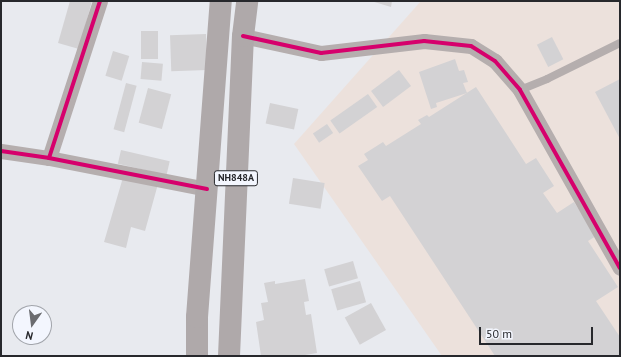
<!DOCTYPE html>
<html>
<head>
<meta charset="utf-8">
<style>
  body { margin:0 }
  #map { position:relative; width:621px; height:357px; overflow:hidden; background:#e8eaef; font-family:"PT Sans",sans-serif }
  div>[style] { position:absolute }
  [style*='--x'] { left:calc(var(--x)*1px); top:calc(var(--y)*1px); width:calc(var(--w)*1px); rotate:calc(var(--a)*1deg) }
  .industrial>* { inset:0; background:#ece1dc }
  .building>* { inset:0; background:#d3d2d4; transform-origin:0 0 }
  .service>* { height:8px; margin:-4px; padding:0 4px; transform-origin:4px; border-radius:4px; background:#b5aeae }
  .minor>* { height:15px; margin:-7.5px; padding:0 7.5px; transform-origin:7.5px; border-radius:7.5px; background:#b5aeae }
  .trunk>* { height:22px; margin:-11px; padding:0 11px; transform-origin:11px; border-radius:11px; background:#afa9aa }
  .cycleway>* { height:4px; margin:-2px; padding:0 2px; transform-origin:2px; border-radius:2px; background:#d6006c }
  span { translate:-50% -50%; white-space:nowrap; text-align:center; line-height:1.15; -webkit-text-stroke:3px #f3f6fe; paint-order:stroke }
  .shield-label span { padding:1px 3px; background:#f3f6fe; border:1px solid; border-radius:3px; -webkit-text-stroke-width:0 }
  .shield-label { font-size:10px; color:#27282c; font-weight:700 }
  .frame { position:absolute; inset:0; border:2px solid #27282c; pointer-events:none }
  .north { position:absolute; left:12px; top:305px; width:40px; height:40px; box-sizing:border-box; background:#f3f6fe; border:1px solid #a1a4aa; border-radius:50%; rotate:194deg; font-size:11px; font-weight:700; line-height:16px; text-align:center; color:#27282c }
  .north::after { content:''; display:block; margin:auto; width:14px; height:18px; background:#6b6c70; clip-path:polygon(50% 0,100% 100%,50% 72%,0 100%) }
  .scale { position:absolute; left:479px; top:327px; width:114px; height:18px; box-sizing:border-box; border:2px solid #27282c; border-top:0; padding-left:5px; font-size:12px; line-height:14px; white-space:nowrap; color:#27282c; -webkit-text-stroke:3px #f3f6fe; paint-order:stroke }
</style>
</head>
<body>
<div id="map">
  <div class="industrial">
    <div style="clip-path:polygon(421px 1px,620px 1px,620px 356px,442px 356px,294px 144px)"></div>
  </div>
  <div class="building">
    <div style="clip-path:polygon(70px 1px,92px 1px,79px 49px,58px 43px)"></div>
    <div style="clip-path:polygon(371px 1px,392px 1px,391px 7px)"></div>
    <div style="left:141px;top:31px;width:17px;height:28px"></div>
    <div style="left:206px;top:34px;width:36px;height:36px;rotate:88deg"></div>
    <div style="left:552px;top:37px;width:25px;height:17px;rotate:63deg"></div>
    <div style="left:113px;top:51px;width:17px;height:26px;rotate:17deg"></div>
    <div style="clip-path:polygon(455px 59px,459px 71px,464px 70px,468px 82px,463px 83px,467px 93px,436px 103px,437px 107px,431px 109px,419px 72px)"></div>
    <div style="left:142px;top:62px;width:21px;height:17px;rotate:5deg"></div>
    <div style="left:399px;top:70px;width:20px;height:35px;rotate:53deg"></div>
    <div style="clip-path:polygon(620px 79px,620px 139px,595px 92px)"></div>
    <div style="left:126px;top:83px;width:11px;height:48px;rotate:15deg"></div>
    <div style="clip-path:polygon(476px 87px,526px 164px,536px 158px,554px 186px,543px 193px,557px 213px,574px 202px,596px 236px,588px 241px,618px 287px,596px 301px,620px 337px,620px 356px,495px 356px,390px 196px,382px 201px,358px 166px,368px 160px,364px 154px,383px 142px,386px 146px,421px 124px,418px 120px,427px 115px,429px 117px)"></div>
    <div style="left:148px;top:88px;width:24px;height:36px;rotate:15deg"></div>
    <div style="left:368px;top:94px;width:16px;height:46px;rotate:55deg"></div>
    <div style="left:270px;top:103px;width:29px;height:21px;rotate:12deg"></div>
    <div style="left:327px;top:124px;width:11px;height:17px;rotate:56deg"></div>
    <div style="left:121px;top:150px;width:50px;height:14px;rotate:13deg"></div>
    <div style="clip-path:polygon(124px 174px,158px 184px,145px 231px,131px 227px,126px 248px,104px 242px)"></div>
    <div style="left:293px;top:178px;width:32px;height:26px;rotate:9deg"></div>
    <div style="left:353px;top:261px;width:18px;height:30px;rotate:74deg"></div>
    <div style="clip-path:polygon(305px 279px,309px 301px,304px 302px,306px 315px,311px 314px,317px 353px,299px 356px,261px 356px,256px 322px,264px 320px,261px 303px,268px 302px,264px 283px,275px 281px,275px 284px)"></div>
    <div style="left:360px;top:281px;width:22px;height:30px;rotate:74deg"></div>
    <div style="left:371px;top:303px;width:31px;height:30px;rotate:61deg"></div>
  </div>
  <div class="service">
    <div style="--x:520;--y:90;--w:29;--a:-22"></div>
    <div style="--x:547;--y:79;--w:81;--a:-26.3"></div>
  </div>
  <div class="minor">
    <div style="--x:243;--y:36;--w:80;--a:12.3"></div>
    <div style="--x:321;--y:53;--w:104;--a:-6.6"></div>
    <div style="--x:424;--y:41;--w:47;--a:6.1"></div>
    <div style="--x:471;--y:46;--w:28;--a:32"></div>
    <div style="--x:495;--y:61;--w:38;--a:49"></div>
    <div style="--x:520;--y:90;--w:204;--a:60.7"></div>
    <div style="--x:1;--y:151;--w:49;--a:8.3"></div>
    <div style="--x:49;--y:158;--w:161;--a:11.1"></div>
    <div style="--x:49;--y:158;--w:165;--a:-72"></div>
  </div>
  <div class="trunk">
    <div style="--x:197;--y:356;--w:39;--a:-90"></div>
    <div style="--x:197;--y:317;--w:317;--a:-85.7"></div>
    <div style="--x:229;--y:356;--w:320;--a:-87.5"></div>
    <div style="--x:243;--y:36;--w:35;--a:-83"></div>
  </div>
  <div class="cycleway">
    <div style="--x:243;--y:36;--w:80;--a:12.3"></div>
    <div style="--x:321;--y:53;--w:104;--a:-6.6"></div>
    <div style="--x:424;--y:41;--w:47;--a:6.1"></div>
    <div style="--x:471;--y:46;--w:28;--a:32"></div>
    <div style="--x:495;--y:61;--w:38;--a:49"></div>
    <div style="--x:520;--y:90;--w:204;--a:60.7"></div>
    <div style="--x:1;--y:151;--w:49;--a:8.3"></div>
    <div style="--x:49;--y:158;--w:161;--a:11.1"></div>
    <div style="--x:49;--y:158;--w:165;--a:-72"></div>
  </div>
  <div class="shield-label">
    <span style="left:236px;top:178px">NH848A</span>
  </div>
  <div class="frame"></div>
  <div class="north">N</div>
  <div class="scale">50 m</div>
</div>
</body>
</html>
